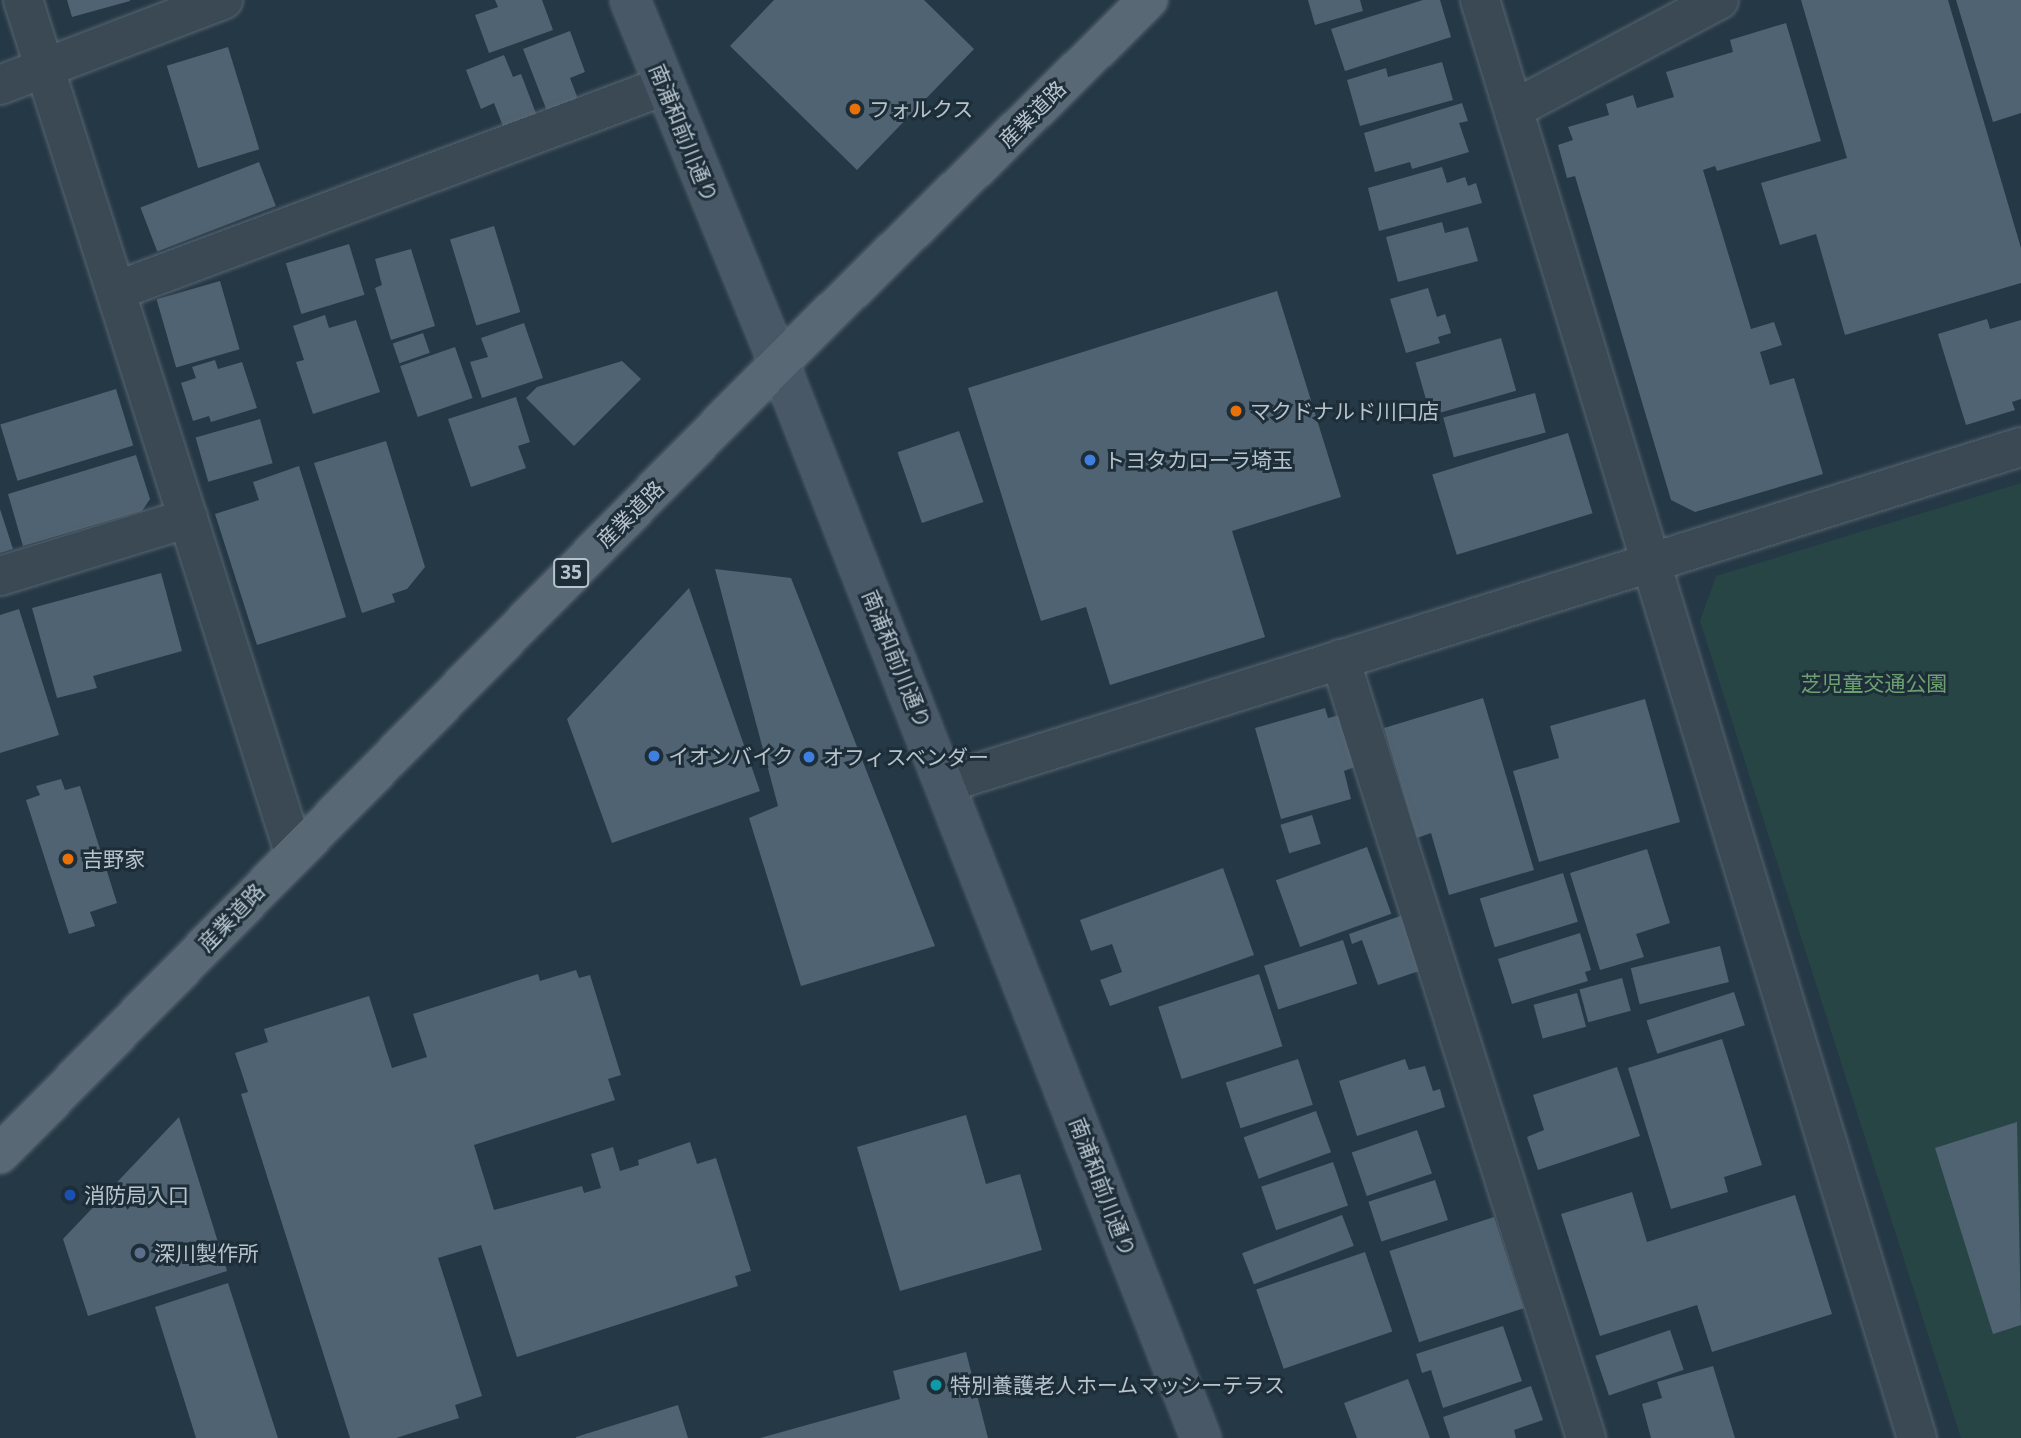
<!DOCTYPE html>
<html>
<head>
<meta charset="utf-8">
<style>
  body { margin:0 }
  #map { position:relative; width:2021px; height:1438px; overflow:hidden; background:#253845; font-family:"Noto Sans","Noto Sans JP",sans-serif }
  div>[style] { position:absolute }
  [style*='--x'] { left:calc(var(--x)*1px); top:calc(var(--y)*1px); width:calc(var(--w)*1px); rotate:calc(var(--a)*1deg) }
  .green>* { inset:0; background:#274544 }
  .building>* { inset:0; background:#506372; transform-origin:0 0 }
  .roads { filter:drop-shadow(0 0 2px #586671) drop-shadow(0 0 2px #586671) }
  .street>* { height:38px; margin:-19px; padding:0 19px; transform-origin:19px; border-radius:19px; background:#3a4954 }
  .secondary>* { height:38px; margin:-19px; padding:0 19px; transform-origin:19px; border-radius:19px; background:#485867 }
  .primary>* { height:38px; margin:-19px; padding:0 19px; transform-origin:19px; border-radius:19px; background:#586874 }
  .dots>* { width:19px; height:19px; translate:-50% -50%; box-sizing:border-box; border:4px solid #1e2e39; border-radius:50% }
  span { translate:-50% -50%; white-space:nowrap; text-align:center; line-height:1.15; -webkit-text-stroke:6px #1e2e39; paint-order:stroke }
  .shield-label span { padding:2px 5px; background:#1e2e39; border:2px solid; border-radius:5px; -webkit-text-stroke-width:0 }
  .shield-label { font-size:19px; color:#b7c3cd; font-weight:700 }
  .poi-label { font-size:21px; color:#b7c3cd }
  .left { translate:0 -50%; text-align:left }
  .street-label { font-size:21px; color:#b7c3cd }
  .park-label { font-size:21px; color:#6da071 }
</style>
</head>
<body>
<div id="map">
  <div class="green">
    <div style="clip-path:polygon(2021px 483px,2021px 1438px,1961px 1438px,1700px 621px,1716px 576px)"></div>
  </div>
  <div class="building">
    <div style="clip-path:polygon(67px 0,130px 0,130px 1px,72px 17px)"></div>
    <div style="clip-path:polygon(495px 0,542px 0,553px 30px,489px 53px,475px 15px,498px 7px)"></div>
    <div style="clip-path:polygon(774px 0,924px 0,974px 49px,857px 170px,730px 46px)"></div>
    <div style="clip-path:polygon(1308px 0,1360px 0,1363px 11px,1315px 25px)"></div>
    <div style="clip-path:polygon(1423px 0,1440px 0,1451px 37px,1345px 71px,1331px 29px)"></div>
    <div style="clip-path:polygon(1801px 0,1948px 0,2021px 248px,2021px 283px,1845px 335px,1816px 234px,1780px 245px,1761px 183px,1847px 158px)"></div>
    <div style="clip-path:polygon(1956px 0,2021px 0,2021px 113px,1993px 122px)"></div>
    <div style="clip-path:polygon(1786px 23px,1821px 141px,1717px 171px,1715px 166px,1703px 170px,1751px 329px,1774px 322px,1782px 345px,1760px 352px,1770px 385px,1794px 378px,1823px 474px,1695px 512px,1671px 500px,1575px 176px,1567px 178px,1558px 145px,1573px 140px,1568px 127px,1609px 115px,1606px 104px,1633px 95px,1637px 108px,1674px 97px,1666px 72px,1733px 52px,1730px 40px)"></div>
    <div style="clip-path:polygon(570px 31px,585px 72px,570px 78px,581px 107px,550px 119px,523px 49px)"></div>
    <div style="left:228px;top:47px;width:107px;height:64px;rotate:73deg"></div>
    <div style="clip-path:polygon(504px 55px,513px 77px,521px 74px,537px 116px,504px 129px,494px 103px,481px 109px,466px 70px)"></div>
    <div style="clip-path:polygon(1442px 62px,1453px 100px,1360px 126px,1347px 80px,1386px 68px,1388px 77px)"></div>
    <div style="clip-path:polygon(1462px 103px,1468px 121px,1459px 123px,1469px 152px,1412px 169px,1410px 162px,1375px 172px,1364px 133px)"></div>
    <div style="left:259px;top:162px;width:47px;height:127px;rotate:69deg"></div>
    <div style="clip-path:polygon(1442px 167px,1447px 183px,1465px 177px,1468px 186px,1476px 183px,1482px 203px,1379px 231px,1368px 188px)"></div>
    <div style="clip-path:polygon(1442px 222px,1445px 233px,1468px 227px,1478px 261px,1398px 282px,1386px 237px)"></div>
    <div style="left:494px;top:226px;width:90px;height:46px;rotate:73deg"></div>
    <div style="left:349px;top:244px;width:53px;height:66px;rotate:73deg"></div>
    <div style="clip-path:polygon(411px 249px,435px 326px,391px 340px,375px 288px,382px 285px,375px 259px)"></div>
    <div style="left:220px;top:281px;width:71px;height:66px;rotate:74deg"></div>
    <div style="clip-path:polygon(1428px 288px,1437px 317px,1445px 314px,1451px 333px,1438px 337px,1440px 343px,1406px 353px,1390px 299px)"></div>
    <div style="clip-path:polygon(1277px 291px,1341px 497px,1232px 531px,1265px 637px,1110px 685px,1086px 607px,1041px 621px,968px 388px)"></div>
    <div style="clip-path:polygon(325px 315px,329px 328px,356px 320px,380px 392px,313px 414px,296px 362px,304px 360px,293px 326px)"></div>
    <div style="clip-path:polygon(1987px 319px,1990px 329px,2021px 320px,2021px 399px,2012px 402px,2015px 410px,1966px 425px,1938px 334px)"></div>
    <div style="clip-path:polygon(524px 323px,543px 378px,482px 398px,470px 362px,488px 357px,481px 338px)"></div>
    <div style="left:423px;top:333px;width:21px;height:32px;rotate:71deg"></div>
    <div style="left:1501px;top:338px;width:55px;height:89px;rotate:74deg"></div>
    <div style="left:455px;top:347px;width:54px;height:58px;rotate:71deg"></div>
    <div style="clip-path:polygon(215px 360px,218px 369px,242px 362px,257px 408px,211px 422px,209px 416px,193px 421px,181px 383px,196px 378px,192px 367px)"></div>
    <div style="clip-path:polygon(622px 361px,641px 379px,574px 446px,526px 398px,537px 387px)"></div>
    <div style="left:116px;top:389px;width:59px;height:121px;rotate:73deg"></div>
    <div style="left:1535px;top:393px;width:41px;height:95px;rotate:75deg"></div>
    <div style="clip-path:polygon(516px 397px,530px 442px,518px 446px,526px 468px,471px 487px,448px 419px)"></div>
    <div style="left:260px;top:419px;width:46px;height:67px;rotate:74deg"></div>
    <div style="left:959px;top:431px;width:75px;height:65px;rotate:71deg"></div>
    <div style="left:1568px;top:433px;width:84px;height:142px;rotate:73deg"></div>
    <div style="clip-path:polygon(386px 441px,425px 567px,407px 589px,392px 594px,395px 602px,362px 613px,314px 463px)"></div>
    <div style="clip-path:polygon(136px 455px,150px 499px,142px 511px,23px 546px,8px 494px)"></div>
    <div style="clip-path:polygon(299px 466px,346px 617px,257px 645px,215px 514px,259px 500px,253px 482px)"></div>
    <div style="clip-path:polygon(0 509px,13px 549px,0 553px)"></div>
    <div style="clip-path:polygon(715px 569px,791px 578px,935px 946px,801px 986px,749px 818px,778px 806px)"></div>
    <div style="clip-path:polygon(161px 573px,182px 651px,93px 676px,97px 688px,57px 698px,32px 608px)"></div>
    <div style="clip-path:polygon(689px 588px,760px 791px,612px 843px,567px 719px)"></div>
    <div style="clip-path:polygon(19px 609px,59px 735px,0 753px,0 615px)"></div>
    <div style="clip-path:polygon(1483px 698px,1534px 870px,1449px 895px,1431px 833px,1417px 838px,1384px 728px)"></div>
    <div style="clip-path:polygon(1645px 699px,1680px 822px,1539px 862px,1513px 771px,1559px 758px,1550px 726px)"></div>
    <div style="clip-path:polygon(1325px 708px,1328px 718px,1340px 715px,1355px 767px,1344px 771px,1351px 799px,1281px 819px,1255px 728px)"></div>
    <div style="clip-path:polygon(61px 779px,65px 790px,80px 786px,117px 903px,90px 912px,95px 926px,69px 934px,26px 800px,40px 795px,36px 786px)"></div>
    <div style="left:1312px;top:815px;width:30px;height:33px;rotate:73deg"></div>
    <div style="left:1367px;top:847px;width:71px;height:97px;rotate:70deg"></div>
    <div style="clip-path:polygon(1647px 849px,1670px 923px,1636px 934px,1644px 957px,1600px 970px,1570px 873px)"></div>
    <div style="clip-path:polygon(1223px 868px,1254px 955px,1110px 1006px,1100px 980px,1122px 972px,1112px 944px,1091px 951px,1080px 920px)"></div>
    <div style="left:1563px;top:873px;width:51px;height:87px;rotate:73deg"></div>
    <div style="clip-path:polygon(1403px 915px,1422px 970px,1378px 985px,1362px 940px,1352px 944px,1349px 934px)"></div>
    <div style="clip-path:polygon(1580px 933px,1591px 970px,1585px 972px,1588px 981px,1512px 1004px,1498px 959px)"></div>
    <div style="left:1343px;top:940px;width:46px;height:83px;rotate:72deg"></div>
    <div style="left:1720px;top:946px;width:37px;height:92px;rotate:76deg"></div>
    <div style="clip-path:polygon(576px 970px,579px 978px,590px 975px,621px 1075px,608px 1079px,615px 1100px,474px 1145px,494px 1210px,582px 1186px,584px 1193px,601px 1188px,591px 1154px,613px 1147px,620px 1171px,639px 1165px,638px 1160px,690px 1142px,697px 1164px,716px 1158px,751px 1271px,735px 1276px,738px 1286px,517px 1357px,481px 1245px,438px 1258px,482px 1396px,455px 1405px,459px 1418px,396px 1438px,350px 1438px,241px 1094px,248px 1092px,235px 1053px,268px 1042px,264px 1029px,369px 996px,392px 1068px,427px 1057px,413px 1014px,538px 974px,540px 981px)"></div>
    <div style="left:1259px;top:974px;width:76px;height:106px;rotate:72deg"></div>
    <div style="left:1622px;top:978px;width:34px;height:44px;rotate:75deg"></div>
    <div style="left:1734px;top:992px;width:35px;height:92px;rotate:72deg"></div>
    <div style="left:1577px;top:993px;width:35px;height:45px;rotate:75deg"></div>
    <div style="clip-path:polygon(1722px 1039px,1762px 1165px,1724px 1177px,1728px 1192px,1671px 1209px,1628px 1068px)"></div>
    <div style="left:1298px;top:1059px;width:48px;height:76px;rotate:72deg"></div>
    <div style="clip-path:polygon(1405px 1059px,1409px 1070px,1425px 1066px,1433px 1091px,1440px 1089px,1445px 1107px,1357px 1136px,1339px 1081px)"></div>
    <div style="clip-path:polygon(1617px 1067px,1640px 1136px,1538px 1170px,1527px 1137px,1544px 1130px,1533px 1095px)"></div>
    <div style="left:1316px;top:1111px;width:44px;height:77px;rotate:70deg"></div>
    <div style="clip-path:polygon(966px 1115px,986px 1184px,1020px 1174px,1042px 1250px,900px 1291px,857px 1147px)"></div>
    <div style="clip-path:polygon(179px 1117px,227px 1271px,88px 1316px,63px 1239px)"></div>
    <div style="clip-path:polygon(2017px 1122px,2021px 1325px,1993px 1334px,1935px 1148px)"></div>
    <div style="left:1417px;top:1130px;width:46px;height:69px;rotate:71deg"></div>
    <div style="left:1333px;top:1162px;width:46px;height:76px;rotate:71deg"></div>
    <div style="left:1435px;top:1180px;width:42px;height:70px;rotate:72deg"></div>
    <div style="clip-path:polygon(1632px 1192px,1647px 1242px,1795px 1195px,1832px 1314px,1712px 1352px,1697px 1305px,1600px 1336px,1561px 1214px)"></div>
    <div style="left:1342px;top:1215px;width:33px;height:107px;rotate:69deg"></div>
    <div style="left:1494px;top:1217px;width:96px;height:110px;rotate:72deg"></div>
    <div style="left:1365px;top:1252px;width:84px;height:115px;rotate:71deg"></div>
    <div style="clip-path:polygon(228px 1283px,278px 1438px,196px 1438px,155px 1307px)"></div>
    <div style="clip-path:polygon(1503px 1326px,1522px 1381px,1443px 1408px,1431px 1370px,1422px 1373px,1416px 1354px)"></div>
    <div style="left:1670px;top:1330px;width:42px;height:79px;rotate:71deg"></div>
    <div style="clip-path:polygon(966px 1352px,988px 1438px,760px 1438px,900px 1399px,893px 1371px)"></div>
    <div style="clip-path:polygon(1713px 1366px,1735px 1438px,1651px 1438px,1642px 1404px,1662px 1398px,1657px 1382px)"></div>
    <div style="clip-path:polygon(1408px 1379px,1430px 1438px,1357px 1438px,1344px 1403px)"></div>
    <div style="clip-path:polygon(1531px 1386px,1543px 1420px,1514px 1430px,1516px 1438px,1450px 1438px,1443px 1417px)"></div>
    <div style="clip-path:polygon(678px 1405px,688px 1438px,576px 1438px,576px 1437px)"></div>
  </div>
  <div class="roads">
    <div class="street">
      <div style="--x:23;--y:0;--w:894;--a:72.36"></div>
      <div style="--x:1480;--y:0;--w:1503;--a:73.1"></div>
      <div style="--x:0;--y:85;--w:239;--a:-20.9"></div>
      <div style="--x:1514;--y:109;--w:232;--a:-28"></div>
      <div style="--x:116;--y:291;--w:585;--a:-20.51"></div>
      <div style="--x:0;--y:576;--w:197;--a:-17.1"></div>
      <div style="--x:1340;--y:659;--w:817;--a:72.47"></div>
      <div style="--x:946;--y:783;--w:1126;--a:-17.36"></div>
    </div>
    <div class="secondary">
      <div style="--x:630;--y:0;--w:392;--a:67.7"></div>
      <div style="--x:779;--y:363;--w:1155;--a:68.57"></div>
    </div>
    <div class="primary">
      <div style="--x:0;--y:1154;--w:1110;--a:-45.44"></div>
      <div style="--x:779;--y:363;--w:518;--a:-44.53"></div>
    </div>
  </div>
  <div class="dots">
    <div style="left:855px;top:109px;background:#e8710a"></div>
    <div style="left:1236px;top:411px;background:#e8710a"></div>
    <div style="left:1090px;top:460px;background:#3f7fe0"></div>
    <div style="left:654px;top:756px;background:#3f7fe0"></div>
    <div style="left:809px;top:757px;background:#3f7fe0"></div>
    <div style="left:68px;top:859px;background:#e8710a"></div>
    <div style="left:70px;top:1195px;background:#1a4fb4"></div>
    <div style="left:140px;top:1253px;background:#5c6f8a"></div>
    <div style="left:936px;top:1385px;background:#0f9aa8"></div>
  </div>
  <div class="shield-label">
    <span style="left:571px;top:573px">35</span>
  </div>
  <div class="poi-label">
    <span class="left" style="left:869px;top:109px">フォルクス</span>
    <span class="left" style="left:1250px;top:411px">マクドナルド川口店</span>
    <span class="left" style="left:1104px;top:460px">トヨタカローラ埼玉</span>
    <span class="left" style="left:668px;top:756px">イオンバイク</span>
    <span class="left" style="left:823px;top:757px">オフィスベンダー</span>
    <span class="left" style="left:82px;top:859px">吉野家</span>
    <span class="left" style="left:84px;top:1195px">消防局入口</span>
    <span class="left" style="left:154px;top:1253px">深川製作所</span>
    <span class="left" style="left:950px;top:1385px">特別養護老人ホームマッシーテラス</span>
  </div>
  <div class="street-label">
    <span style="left:1032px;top:114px;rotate:-45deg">産業道路</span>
    <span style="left:684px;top:133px;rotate:68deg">南浦和前川通り</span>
    <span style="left:630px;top:514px;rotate:-45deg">産業道路</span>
    <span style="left:897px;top:659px;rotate:68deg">南浦和前川通り</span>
    <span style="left:231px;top:917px;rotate:-46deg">産業道路</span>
    <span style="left:1103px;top:1187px;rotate:69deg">南浦和前川通り</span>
  </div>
  <div class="park-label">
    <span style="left:1874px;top:683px">芝児童交通公園</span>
  </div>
</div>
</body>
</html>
